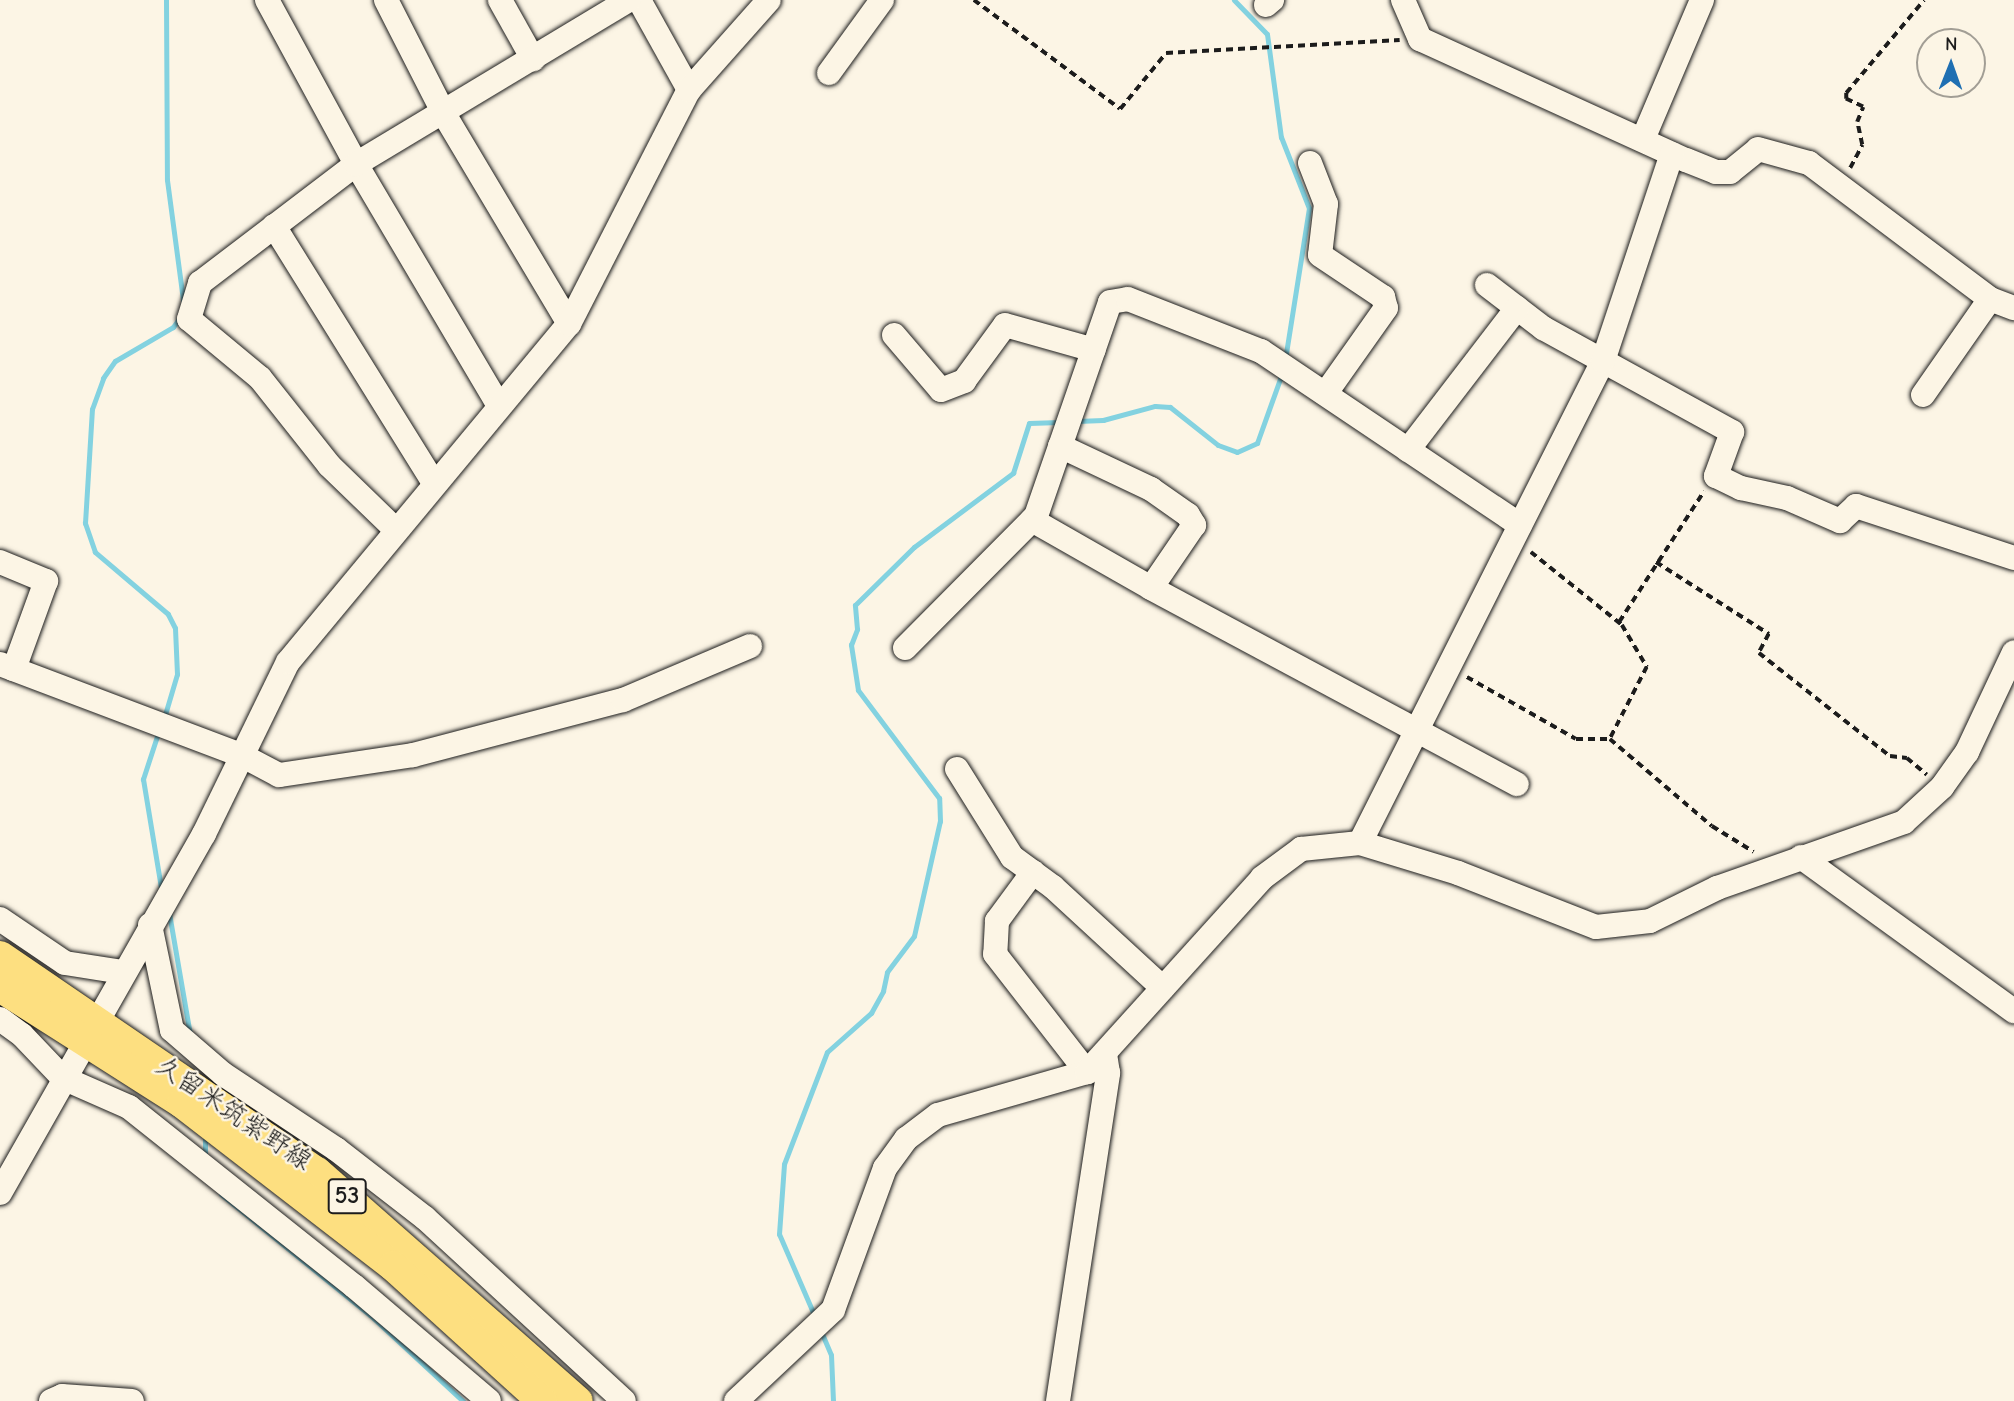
<!DOCTYPE html>
<html>
<head>
<meta charset="utf-8">
<style>
  body { margin:0 }
  #map { position:relative; width:2014px; height:1401px; overflow:hidden; background:#fcf5e5; font-family:"Comic Neue","Klee One",sans-serif }
  div>[style] { position:absolute }
  [style*='--x'] { left:calc(var(--x)*1px); top:calc(var(--y)*1px); width:calc(var(--w)*1px); rotate:calc(var(--a)*1deg) }
  .stream>* { height:5px; margin:-2.5px; padding:0 2.5px; transform-origin:2.5px; border-radius:2.5px; background:#83d2e0 }
  .path>* { height:3.5px; margin-top:-1.75px; transform-origin:0; background:repeating-linear-gradient(90deg,#1c1c1c 0 7px,transparent 0 12px) }
  .roads { filter:drop-shadow(0 0 2px #1c1c1c) drop-shadow(0 0 2px #1c1c1c) }
  .minor>* { height:24px; margin:-12px; padding:0 12px; transform-origin:12px; border-radius:12px; background:#fcf5e5 }
  .major>* { height:30px; margin:-15px; padding:0 15px; transform-origin:15px; border-radius:15px; background:#fddf80 }
  span { translate:-50% -50%; white-space:nowrap; text-align:center; line-height:1.15; -webkit-text-stroke:5px #fcf5e5; paint-order:stroke }
  .shield-label span { padding:2px 5px; background:#fcf5e5; border:2px solid; border-radius:5px; -webkit-text-stroke-width:0 }
  .shield-label { font-size:24px; color:#1c1c1c; font-weight:700 }
  .street-label { font-size:26px; color:#1c1c1c }
  .north { position:absolute; left:1916px; top:28px; width:70px; height:70px; box-sizing:border-box; background:#fcf5e5; border:2px solid #a29e95; border-radius:50%; rotate:1deg; font-size:19px; font-weight:700; line-height:28px; text-align:center; color:#1c1c1c }
  .north::after { content:''; display:block; margin:auto; width:24px; height:32px; background:#1f6fb2; clip-path:polygon(50% 0,100% 100%,50% 72%,0 100%) }
</style>
</head>
<body>
<div id="map">
  <div class="stream">
    <div style="--x:166;--y:0;--w:180;--a:89.7"></div>
    <div style="--x:167;--y:180;--w:121;--a:82.4"></div>
    <div style="--x:1234;--y:0;--w:47;--a:45.9"></div>
    <div style="--x:1267;--y:34;--w:104;--a:82.3"></div>
    <div style="--x:1281;--y:137;--w:76;--a:68.5"></div>
    <div style="--x:1309;--y:208;--w:154;--a:99"></div>
    <div style="--x:1077;--y:421;--w:26;--a:-2"></div>
    <div style="--x:1103;--y:420;--w:54;--a:-15.1"></div>
    <div style="--x:1155;--y:406;--w:15;--a:4"></div>
    <div style="--x:1170;--y:407;--w:61;--a:38.4"></div>
    <div style="--x:1218;--y:445;--w:20;--a:20"></div>
    <div style="--x:1237;--y:452;--w:22;--a:-24"></div>
    <div style="--x:1257;--y:443;--w:74;--a:-70.3"></div>
    <div style="--x:164;--y:718;--w:46;--a:-73.5"></div>
    <div style="--x:177;--y:674;--w:46;--a:-92.5"></div>
    <div style="--x:175;--y:628;--w:16;--a:-117"></div>
    <div style="--x:168;--y:614;--w:96;--a:-139.7"></div>
    <div style="--x:95;--y:552;--w:31;--a:-109"></div>
    <div style="--x:85;--y:523;--w:114;--a:-86.5"></div>
    <div style="--x:92;--y:409;--w:33;--a:-70"></div>
    <div style="--x:103;--y:378;--w:21;--a:-55"></div>
    <div style="--x:115;--y:361;--w:67;--a:-30.4"></div>
    <div style="--x:173;--y:327;--w:14;--a:-54"></div>
    <div style="--x:159;--y:730;--w:52;--a:108.1"></div>
    <div style="--x:143;--y:779;--w:117;--a:80.6"></div>
    <div style="--x:169;--y:913;--w:123;--a:80.2"></div>
    <div style="--x:205;--y:1132;--w:25;--a:90"></div>
    <div style="--x:221;--y:1194;--w:192;--a:39.1"></div>
    <div style="--x:370;--y:1315;--w:127;--a:42.8"></div>
    <div style="--x:815;--y:1317;--w:90;--a:-113.4"></div>
    <div style="--x:779;--y:1234;--w:70;--a:-85.9"></div>
    <div style="--x:784;--y:1164;--w:120;--a:-69"></div>
    <div style="--x:827;--y:1052;--w:59;--a:-41.6"></div>
    <div style="--x:871;--y:1013;--w:25;--a:-61"></div>
    <div style="--x:883;--y:991;--w:19;--a:-78"></div>
    <div style="--x:887;--y:972;--w:45;--a:-53.1"></div>
    <div style="--x:914;--y:936;--w:118;--a:-77.3"></div>
    <div style="--x:940;--y:821;--w:23;--a:-92"></div>
    <div style="--x:939;--y:798;--w:135;--a:-126.9"></div>
    <div style="--x:858;--y:690;--w:46;--a:-98.8"></div>
    <div style="--x:851;--y:645;--w:17;--a:-69"></div>
    <div style="--x:857;--y:629;--w:24;--a:-95"></div>
    <div style="--x:855;--y:605;--w:83;--a:-44.5"></div>
    <div style="--x:914;--y:547;--w:124;--a:-36.8"></div>
    <div style="--x:1013;--y:473;--w:52;--a:-72.3"></div>
    <div style="--x:1029;--y:423;--w:31;--a:-2"></div>
    <div style="--x:820;--y:1329;--w:28;--a:67"></div>
    <div style="--x:831;--y:1355;--w:46;--a:87.5"></div>
  </div>
  <div class="path">
    <div style="--x:974;--y:0;--w:182;--a:36.7"></div>
    <div style="--x:1120;--y:109;--w:72;--a:-50.6"></div>
    <div style="--x:1166;--y:53;--w:234;--a:-3.2"></div>
    <div style="--x:1850;--y:168;--w:26;--a:-62"></div>
    <div style="--x:1862;--y:145;--w:24;--a:-102"></div>
    <div style="--x:1857;--y:122;--w:16;--a:-68"></div>
    <div style="--x:1863;--y:107;--w:19;--a:-155"></div>
    <div style="--x:1846;--y:99;--w:6;--a:-90"></div>
    <div style="--x:1846;--y:93;--w:121;--a:-50"></div>
    <div style="--x:1531;--y:552;--w:117;--a:38.7"></div>
    <div style="--x:1622;--y:625;--w:49;--a:59.2"></div>
    <div style="--x:1647;--y:667;--w:81;--a:117.2"></div>
    <div style="--x:1610;--y:739;--w:134;--a:40.5"></div>
    <div style="--x:1712;--y:826;--w:49;--a:31.8"></div>
    <div style="--x:1656;--y:562;--w:134;--a:32.5"></div>
    <div style="--x:1769;--y:634;--w:21;--a:118"></div>
    <div style="--x:1759;--y:653;--w:167;--a:38.2"></div>
    <div style="--x:1890;--y:756;--w:17;--a:7"></div>
    <div style="--x:1907;--y:758;--w:26;--a:40"></div>
    <div style="--x:1619;--y:622;--w:156;--a:-57"></div>
    <div style="--x:1467;--y:677;--w:125;--a:29.6"></div>
    <div style="--x:1576;--y:739;--w:34;--a:0"></div>
  </div>
  <div class="roads">
    <div class="minor">
      <div style="--x:267;--y:0;--w:187;--a:61.5"></div>
      <div style="--x:356;--y:164;--w:281;--a:59.4"></div>
      <div style="--x:386;--y:0;--w:128;--a:63"></div>
      <div style="--x:444;--y:114;--w:244;--a:59.2"></div>
      <div style="--x:500;--y:0;--w:68;--a:60.8"></div>
      <div style="--x:639;--y:0;--w:103;--a:60.9"></div>
      <div style="--x:1403;--y:0;--w:43;--a:66.4"></div>
      <div style="--x:1420;--y:39;--w:292;--a:24.5"></div>
      <div style="--x:1686;--y:160;--w:32;--a:22"></div>
      <div style="--x:1716;--y:172;--w:14;--a:0"></div>
      <div style="--x:1730;--y:172;--w:36;--a:-39"></div>
      <div style="--x:1758;--y:149;--w:53;--a:15.4"></div>
      <div style="--x:1809;--y:163;--w:226;--a:36.9"></div>
      <div style="--x:1990;--y:299;--w:26;--a:21"></div>
      <div style="--x:1266;--y:5;--w:8;--a:-40"></div>
      <div style="--x:829;--y:73;--w:90;--a:-54"></div>
      <div style="--x:1643;--y:139;--w:151;--a:-67"></div>
      <div style="--x:1310;--y:163;--w:44;--a:68.7"></div>
      <div style="--x:1326;--y:204;--w:51;--a:96.7"></div>
      <div style="--x:1320;--y:255;--w:76;--a:33.7"></div>
      <div style="--x:1383;--y:297;--w:11;--a:75"></div>
      <div style="--x:1386;--y:308;--w:105;--a:125.3"></div>
      <div style="--x:274;--y:226;--w:303;--a:58.1"></div>
      <div style="--x:1487;--y:285;--w:71;--a:37.5"></div>
      <div style="--x:1543;--y:328;--w:216;--a:28.8"></div>
      <div style="--x:1732;--y:432;--w:47;--a:110"></div>
      <div style="--x:1716;--y:476;--w:28;--a:26"></div>
      <div style="--x:1741;--y:488;--w:47;--a:12.3"></div>
      <div style="--x:1787;--y:498;--w:58;--a:23.5"></div>
      <div style="--x:1840;--y:521;--w:22;--a:-43"></div>
      <div style="--x:1856;--y:506;--w:166;--a:18.2"></div>
      <div style="--x:894;--y:335;--w:72;--a:49.5"></div>
      <div style="--x:941;--y:390;--w:25;--a:-21"></div>
      <div style="--x:964;--y:381;--w:69;--a:-53.8"></div>
      <div style="--x:1005;--y:325;--w:92;--a:15.7"></div>
      <div style="--x:1923;--y:395;--w:117;--a:-55.1"></div>
      <div style="--x:1060;--y:446;--w:101;--a:25.3"></div>
      <div style="--x:1151;--y:489;--w:45;--a:35.1"></div>
      <div style="--x:1188;--y:515;--w:12;--a:59"></div>
      <div style="--x:1194;--y:525;--w:76;--a:124.3"></div>
      <div style="--x:1151;--y:588;--w:415;--a:28.2"></div>
      <div style="--x:1408;--y:450;--w:179;--a:-52.5"></div>
      <div style="--x:1032;--y:520;--w:137;--a:29.7"></div>
      <div style="--x:396;--y:530;--w:93;--a:-135.9"></div>
      <div style="--x:329;--y:465;--w:111;--a:-128.4"></div>
      <div style="--x:260;--y:378;--w:92;--a:-140.3"></div>
      <div style="--x:189;--y:319;--w:38;--a:-73"></div>
      <div style="--x:200;--y:283;--w:196;--a:-37.3"></div>
      <div style="--x:356;--y:164;--w:318;--a:-31"></div>
      <div style="--x:0;--y:562;--w:50;--a:22.4"></div>
      <div style="--x:46;--y:581;--w:94;--a:110"></div>
      <div style="--x:905;--y:648;--w:186;--a:-45.2"></div>
      <div style="--x:1036;--y:516;--w:226;--a:-70.9"></div>
      <div style="--x:1110;--y:302;--w:18;--a:-9"></div>
      <div style="--x:1128;--y:299;--w:143;--a:21.4"></div>
      <div style="--x:1261;--y:351;--w:312;--a:33.9"></div>
      <div style="--x:0;--y:664;--w:258;--a:20.7"></div>
      <div style="--x:241;--y:755;--w:43;--a:27.8"></div>
      <div style="--x:279;--y:775;--w:135;--a:-8.5"></div>
      <div style="--x:413;--y:755;--w:217;--a:-14.7"></div>
      <div style="--x:623;--y:700;--w:138;--a:-23"></div>
      <div style="--x:957;--y:769;--w:104;--a:58"></div>
      <div style="--x:1012;--y:857;--w:51;--a:36.2"></div>
      <div style="--x:1053;--y:887;--w:149;--a:42.6"></div>
      <div style="--x:1360;--y:843;--w:540;--a:-63.25"></div>
      <div style="--x:1603;--y:361;--w:218;--a:-71.6"></div>
      <div style="--x:1801;--y:857;--w:263;--a:35.9"></div>
      <div style="--x:1033;--y:872;--w:61;--a:126.3"></div>
      <div style="--x:997;--y:921;--w:33;--a:93"></div>
      <div style="--x:995;--y:954;--w:150;--a:52.1"></div>
      <div style="--x:0;--y:919;--w:78;--a:34.1"></div>
      <div style="--x:65;--y:963;--w:59;--a:8.8"></div>
      <div style="--x:150;--y:925;--w:107;--a:78.2"></div>
      <div style="--x:172;--y:1030;--w:67;--a:40.8"></div>
      <div style="--x:223;--y:1074;--w:136;--a:33.6"></div>
      <div style="--x:336;--y:1149;--w:113;--a:37.8"></div>
      <div style="--x:425;--y:1218;--w:270;--a:42.6"></div>
      <div style="--x:0;--y:1019;--w:27;--a:36"></div>
      <div style="--x:22;--y:1035;--w:59;--a:46.4"></div>
      <div style="--x:63;--y:1078;--w:72;--a:23.7"></div>
      <div style="--x:129;--y:1107;--w:288;--a:38.5"></div>
      <div style="--x:354;--y:1286;--w:177;--a:40.4"></div>
      <div style="--x:0;--y:1193;--w:413;--a:-60.4"></div>
      <div style="--x:204;--y:834;--w:191;--a:-64"></div>
      <div style="--x:288;--y:662;--w:440;--a:-50.3"></div>
      <div style="--x:569;--y:324;--w:263;--a:-62.9"></div>
      <div style="--x:689;--y:90;--w:120;--a:-48.4"></div>
      <div style="--x:51;--y:1401;--w:12;--a:-24"></div>
      <div style="--x:62;--y:1396;--w:70;--a:4.1"></div>
      <div style="--x:736;--y:1401;--w:133;--a:-43.2"></div>
      <div style="--x:833;--y:1310;--w:151;--a:-69.9"></div>
      <div style="--x:885;--y:1168;--w:36;--a:-54"></div>
      <div style="--x:906;--y:1139;--w:40;--a:-37"></div>
      <div style="--x:938;--y:1115;--w:155;--a:-16.1"></div>
      <div style="--x:1087;--y:1072;--w:261;--a:-47.9"></div>
      <div style="--x:1262;--y:878;--w:49;--a:-36.6"></div>
      <div style="--x:1301;--y:849;--w:59;--a:-5.8"></div>
      <div style="--x:1360;--y:843;--w:102;--a:17"></div>
      <div style="--x:1458;--y:873;--w:148;--a:21.4"></div>
      <div style="--x:1596;--y:927;--w:54;--a:-6.3"></div>
      <div style="--x:1650;--y:921;--w:75;--a:-26.2"></div>
      <div style="--x:1717;--y:888;--w:198;--a:-19.4"></div>
      <div style="--x:1904;--y:822;--w:52;--a:-42.6"></div>
      <div style="--x:1942;--y:787;--w:43;--a:-54.5"></div>
      <div style="--x:1967;--y:752;--w:110;--a:-64.8"></div>
      <div style="--x:1058;--y:1401;--w:332;--a:-81.3"></div>
      <div style="--x:1108;--y:1073;--w:19;--a:-99"></div>
    </div>
    <div class="major">
      <div style="--x:0;--y:956;--w:384;--a:34.3"></div>
      <div style="--x:317;--y:1172;--w:347;--a:41.3"></div>
      <div style="--x:0;--y:987;--w:216;--a:32.5"></div>
      <div style="--x:182;--y:1103;--w:267;--a:37.7"></div>
      <div style="--x:393;--y:1266;--w:201;--a:42.2"></div>
    </div>
  </div>
  <div class="shield-label">
    <span style="left:347px;top:1196px">53</span>
  </div>
  <div class="street-label">
    <span style="left:233px;top:1114px;rotate:34deg">久留米筑紫野線</span>
  </div>
  <div class="north">N</div>
</div>
</body>
</html>
